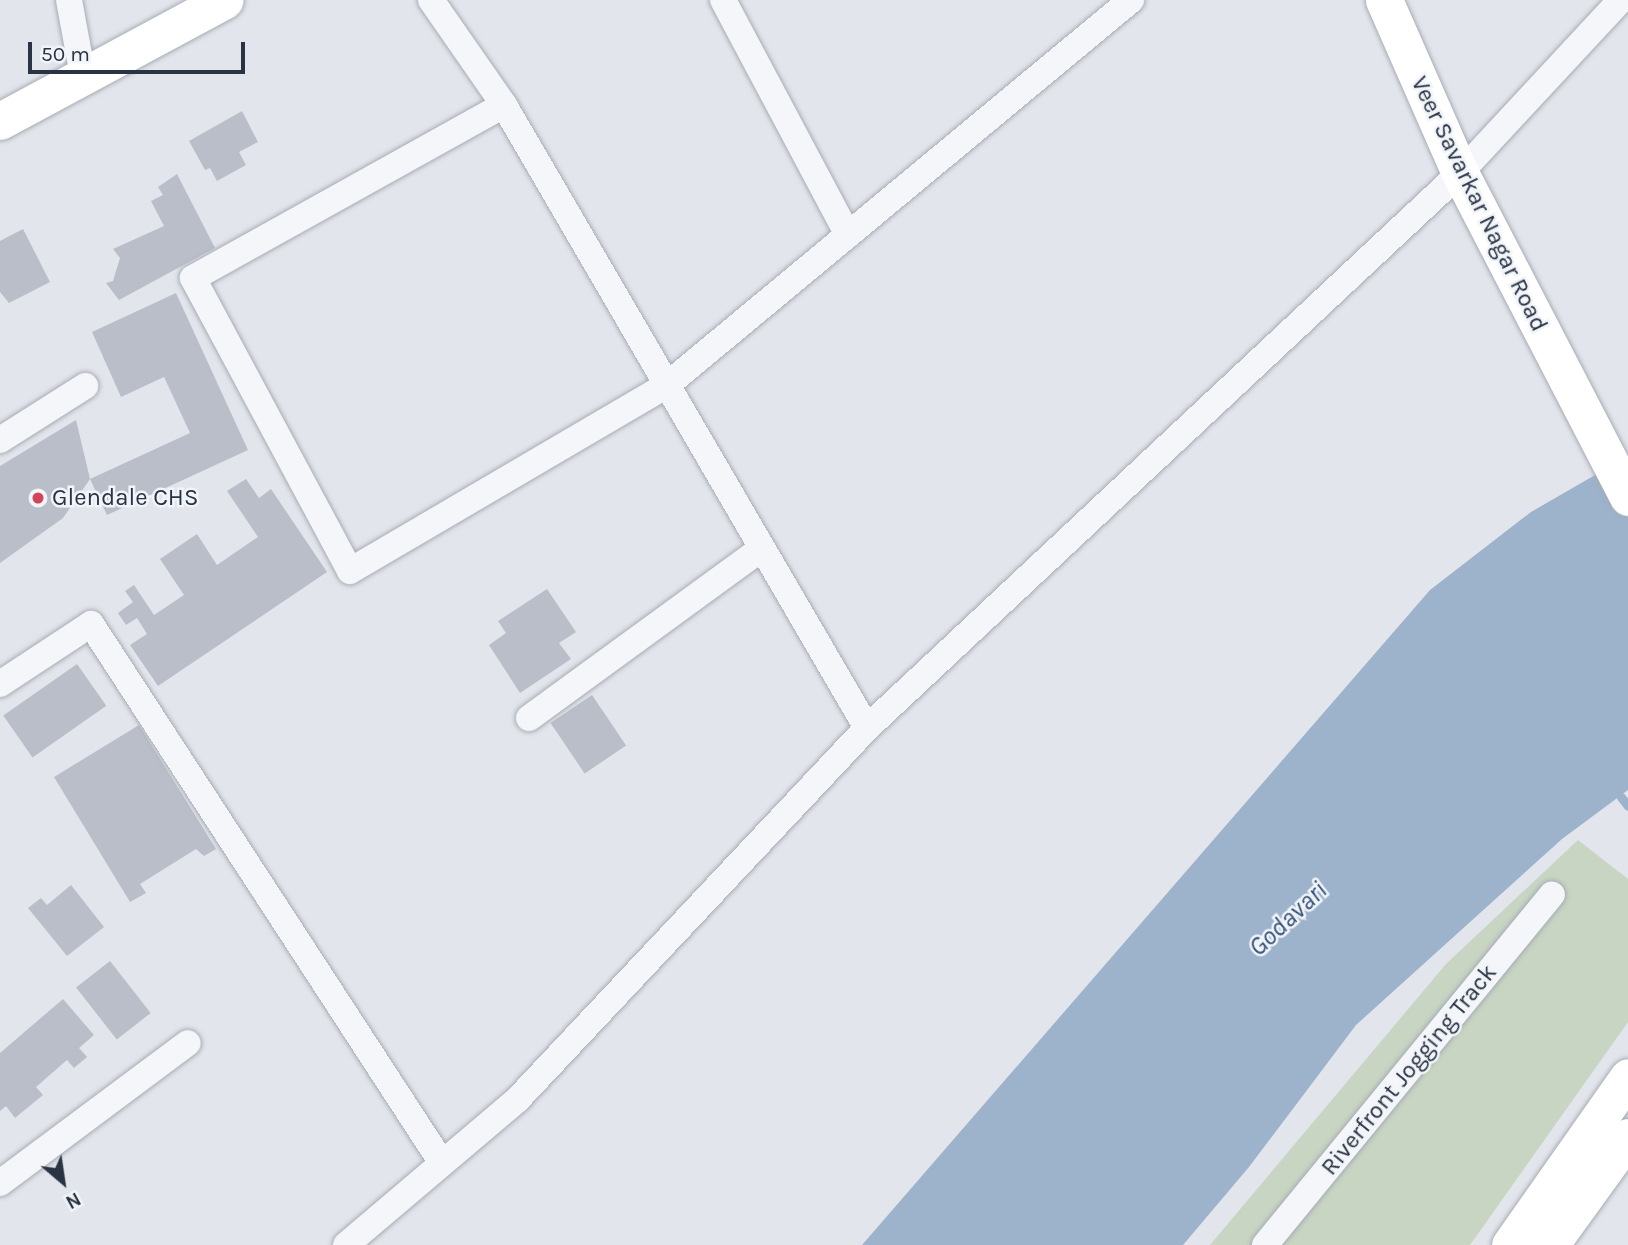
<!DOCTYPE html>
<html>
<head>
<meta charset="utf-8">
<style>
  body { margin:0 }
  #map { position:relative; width:1628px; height:1245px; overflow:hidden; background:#e2e5eb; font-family:Karla,sans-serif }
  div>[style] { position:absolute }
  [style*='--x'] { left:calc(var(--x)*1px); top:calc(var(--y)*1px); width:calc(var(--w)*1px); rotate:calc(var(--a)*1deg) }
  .green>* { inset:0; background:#c7d5c2 }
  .water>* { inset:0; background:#9cb3cb }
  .stream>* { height:9px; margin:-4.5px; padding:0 4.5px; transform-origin:4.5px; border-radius:4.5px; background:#9cb3cb }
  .building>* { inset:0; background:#b9bec8; transform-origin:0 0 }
  .roads { filter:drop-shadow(0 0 2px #a7acb5) drop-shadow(0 0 2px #a7acb5) }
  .street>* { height:26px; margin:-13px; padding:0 13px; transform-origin:13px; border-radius:13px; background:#f4f6f9 }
  .secondary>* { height:37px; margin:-18.5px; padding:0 18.5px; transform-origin:18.5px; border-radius:18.5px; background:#fff }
  .dots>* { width:19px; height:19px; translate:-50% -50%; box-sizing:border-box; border:4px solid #f1f4f8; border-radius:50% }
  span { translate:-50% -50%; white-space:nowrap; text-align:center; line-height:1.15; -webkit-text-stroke:5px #f1f4f8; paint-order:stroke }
  .street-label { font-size:24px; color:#293343 }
  .poi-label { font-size:24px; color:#293343 }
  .left { translate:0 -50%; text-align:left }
  .water-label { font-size:26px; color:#325178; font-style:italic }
  .north { position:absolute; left:28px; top:1147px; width:70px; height:70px; -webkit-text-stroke:5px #f1f4f8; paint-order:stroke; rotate:151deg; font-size:19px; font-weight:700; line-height:28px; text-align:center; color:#293343 }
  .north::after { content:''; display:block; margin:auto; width:24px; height:32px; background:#293343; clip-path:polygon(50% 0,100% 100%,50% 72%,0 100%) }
  .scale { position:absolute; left:28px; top:42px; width:217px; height:32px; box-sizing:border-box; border:4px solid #293343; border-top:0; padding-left:9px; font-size:21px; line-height:24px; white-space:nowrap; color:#293343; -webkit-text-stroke:5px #f1f4f8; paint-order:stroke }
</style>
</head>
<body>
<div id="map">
  <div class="green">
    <div style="clip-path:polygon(1578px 840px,1628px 879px,1628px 1022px,1470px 1245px,1210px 1245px,1446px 964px)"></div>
  </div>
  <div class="water">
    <div style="clip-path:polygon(1628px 456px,1628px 790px,1562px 839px,1356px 1025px,1249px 1167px,1183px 1245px,862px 1245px,1430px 590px,1531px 512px)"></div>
  </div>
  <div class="stream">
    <div style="--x:1621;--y:797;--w:11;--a:52"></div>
  </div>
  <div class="building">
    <div style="clip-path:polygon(242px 111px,258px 142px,239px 152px,246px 165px,217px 181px,210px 168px,205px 170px,189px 141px)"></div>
    <div style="clip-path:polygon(177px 174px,215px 248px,119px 300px,106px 283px,113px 281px,120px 258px,113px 249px,164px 226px,151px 201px,163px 195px,158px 187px)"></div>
    <div style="clip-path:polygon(23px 229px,50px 282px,9px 303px,0 292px,0 241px)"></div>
    <div style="clip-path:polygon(176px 293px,248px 450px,107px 515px,90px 479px,190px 433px,164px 377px,121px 397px,92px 332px)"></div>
    <div style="clip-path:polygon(76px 420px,90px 479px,63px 518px,0 563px,0 466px)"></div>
    <div style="clip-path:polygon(246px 479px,259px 498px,271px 489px,327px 572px,158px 686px,130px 645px,147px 634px,137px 618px,126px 625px,118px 613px,133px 602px,125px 591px,134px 585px,154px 615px,184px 595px,160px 559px,197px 534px,217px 565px,258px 537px,227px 491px)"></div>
    <div style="clip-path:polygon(547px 589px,576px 632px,559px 643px,571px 659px,520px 693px,489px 645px,506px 633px,498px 621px)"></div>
    <div style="left:77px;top:664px;width:51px;height:90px;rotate:55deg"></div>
    <div style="left:592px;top:695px;width:61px;height:50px;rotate:56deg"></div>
    <div style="clip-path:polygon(139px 725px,216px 849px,204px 856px,196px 849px,140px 884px,146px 893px,130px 902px,54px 777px)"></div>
    <div style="clip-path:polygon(71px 885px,104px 927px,67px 956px,28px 908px,41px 898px,47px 905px)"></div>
    <div style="left:110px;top:961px;width:66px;height:43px;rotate:52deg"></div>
    <div style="clip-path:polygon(63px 999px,94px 1035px,79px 1048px,87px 1057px,74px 1068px,67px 1060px,36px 1087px,43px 1095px,15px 1118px,6px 1106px,0 1111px,0 1053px)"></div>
  </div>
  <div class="roads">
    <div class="street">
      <div style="--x:69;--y:0;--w:77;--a:79.6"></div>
      <div style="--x:431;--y:0;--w:128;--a:55.2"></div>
      <div style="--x:504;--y:105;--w:721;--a:59.77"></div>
      <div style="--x:867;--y:728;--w:812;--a:-43.1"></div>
      <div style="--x:1460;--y:173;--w:236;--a:-47.1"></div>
      <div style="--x:723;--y:0;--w:266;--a:62"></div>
      <div style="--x:504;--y:105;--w:356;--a:150.9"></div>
      <div style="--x:193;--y:278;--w:332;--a:61.8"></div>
      <div style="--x:350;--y:571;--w:368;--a:-30.4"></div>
      <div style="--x:667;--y:385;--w:603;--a:-39.68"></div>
      <div style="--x:0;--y:440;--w:101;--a:-32.4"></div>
      <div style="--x:0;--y:684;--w:109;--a:-33.4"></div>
      <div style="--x:91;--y:624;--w:643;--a:56.93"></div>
      <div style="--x:529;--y:718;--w:288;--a:-36.1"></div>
      <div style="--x:0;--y:1183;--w:234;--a:-36.7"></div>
      <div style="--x:346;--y:1245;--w:224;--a:-40.3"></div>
      <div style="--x:517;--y:1100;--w:511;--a:-46.75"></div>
      <div style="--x:1265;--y:1245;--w:453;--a:-50.7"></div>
    </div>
    <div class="secondary">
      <div style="--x:1384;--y:0;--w:189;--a:66.3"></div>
      <div style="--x:1460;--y:173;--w:365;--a:62.6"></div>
      <div style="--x:0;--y:121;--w:255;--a:-28.3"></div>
      <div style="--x:1510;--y:1245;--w:205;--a:-54.9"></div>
      <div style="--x:1550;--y:1245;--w:133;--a:-54.2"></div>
    </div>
  </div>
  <div class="dots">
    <div style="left:38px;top:498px;background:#d24459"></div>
  </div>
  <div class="street-label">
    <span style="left:1479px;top:204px;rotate:64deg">Veer Savarkar Nagar Road</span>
    <span style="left:1409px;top:1070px;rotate:-51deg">Riverfront Jogging Track</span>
  </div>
  <div class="poi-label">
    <span class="left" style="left:52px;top:498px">Glendale CHS</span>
  </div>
  <div class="water-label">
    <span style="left:1288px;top:919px;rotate:-43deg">Godavari</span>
  </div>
  <div class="north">N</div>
  <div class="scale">50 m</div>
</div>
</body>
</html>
